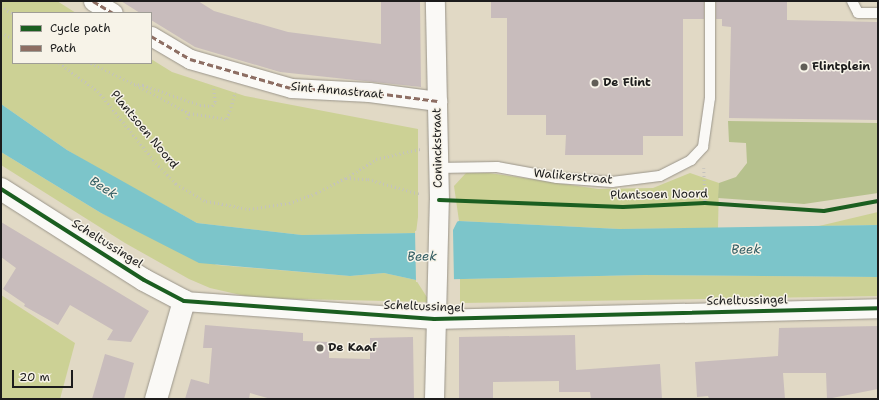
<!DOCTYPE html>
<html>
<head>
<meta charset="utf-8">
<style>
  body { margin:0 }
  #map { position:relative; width:879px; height:400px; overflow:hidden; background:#e1d9c5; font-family:"Shantell Sans",sans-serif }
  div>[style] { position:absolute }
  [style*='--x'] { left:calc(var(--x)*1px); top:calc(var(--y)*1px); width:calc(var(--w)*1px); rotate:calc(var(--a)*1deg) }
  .green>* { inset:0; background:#ccd195 }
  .forest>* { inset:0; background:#b6c18d }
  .water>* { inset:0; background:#7cc5ca }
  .pier>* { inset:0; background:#e1d9c5 }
  .building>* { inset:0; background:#c8bcbc }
  .path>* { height:2.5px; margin-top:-1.25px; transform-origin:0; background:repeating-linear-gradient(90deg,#c4c2bd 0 1px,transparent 0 4px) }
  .roads { filter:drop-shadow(0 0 1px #9a958a) drop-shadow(0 0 1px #9a958a) }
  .service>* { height:10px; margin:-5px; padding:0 5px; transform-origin:5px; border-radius:5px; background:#faf9f6 }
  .minor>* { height:19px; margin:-9.5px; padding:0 9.5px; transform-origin:9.5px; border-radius:9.5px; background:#faf9f6 }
  .tertiary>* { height:22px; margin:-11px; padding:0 11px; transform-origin:11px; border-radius:11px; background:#faf9f6 }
  .quiet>* { height:3px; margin-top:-1.5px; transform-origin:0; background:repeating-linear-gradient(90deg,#8d6e63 0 6px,transparent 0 9px) }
  .cycleway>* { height:4px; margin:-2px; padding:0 2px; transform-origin:2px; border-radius:2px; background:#1b5e20 }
  .dots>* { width:11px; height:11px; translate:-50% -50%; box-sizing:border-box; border:2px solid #f7f3e8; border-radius:50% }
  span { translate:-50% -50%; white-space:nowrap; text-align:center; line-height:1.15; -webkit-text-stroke:3px #f7f3e8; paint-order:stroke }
  .poi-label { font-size:12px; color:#1c1c1c; font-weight:700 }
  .left { translate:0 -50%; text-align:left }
  .street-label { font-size:12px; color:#1c1c1c }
  .water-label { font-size:13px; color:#315c62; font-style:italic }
  .frame { position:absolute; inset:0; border:2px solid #1c1c1c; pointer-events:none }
  .legend { position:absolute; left:12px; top:12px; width:140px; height:52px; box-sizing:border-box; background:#f7f3e8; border:1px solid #9f9d96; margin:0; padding:5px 7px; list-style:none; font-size:12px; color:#1c1c1c }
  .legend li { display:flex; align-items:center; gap:8px; height:20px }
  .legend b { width:20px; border:1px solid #9f9d96 }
  .scale { position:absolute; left:12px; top:370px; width:61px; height:18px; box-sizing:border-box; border:2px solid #1c1c1c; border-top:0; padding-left:5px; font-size:12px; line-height:14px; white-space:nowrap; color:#1c1c1c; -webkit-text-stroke:3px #f7f3e8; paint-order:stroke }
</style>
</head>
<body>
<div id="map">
  <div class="green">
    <div style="clip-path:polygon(1px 1px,57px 1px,76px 13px,13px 13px,13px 63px,151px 63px,151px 59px,172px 72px,245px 96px,418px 129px,418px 217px,416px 233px,302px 235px,197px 223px,99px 169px,67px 150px,1px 104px)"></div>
    <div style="clip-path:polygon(1px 152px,101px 213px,217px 265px,350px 276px,384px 273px,416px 280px,430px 302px,254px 298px,210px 288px,189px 279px,125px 243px,1px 165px)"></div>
    <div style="clip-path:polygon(466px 173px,489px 173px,598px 189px,653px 188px,690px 173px,719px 183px,718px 228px,620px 229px,459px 221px,454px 186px)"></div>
    <div style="clip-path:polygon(878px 212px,878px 225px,819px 226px)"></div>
    <div style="clip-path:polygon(644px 275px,878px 277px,878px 296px,460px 303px,460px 279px)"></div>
    <div style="clip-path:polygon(1px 295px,75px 343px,60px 399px,1px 399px)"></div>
  </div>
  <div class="forest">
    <div style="clip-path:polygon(728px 121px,878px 123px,878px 193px,804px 204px,718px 198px,719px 183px,736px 177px,747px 163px,746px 143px,729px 142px)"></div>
  </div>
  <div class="water">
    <div style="clip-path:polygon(1px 104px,67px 150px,197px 223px,302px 235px,416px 233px,459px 221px,620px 229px,878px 225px,878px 277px,644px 275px,416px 280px,384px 273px,350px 276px,199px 263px,101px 213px,1px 152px)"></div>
  </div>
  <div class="pier">
    <div style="clip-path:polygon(462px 219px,458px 220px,453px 230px,454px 281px,416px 282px,415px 231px)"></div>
  </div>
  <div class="building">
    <div style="clip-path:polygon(121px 1px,198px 1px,214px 11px,288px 32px,381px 44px,381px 1px,420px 1px,421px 87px,280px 72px,195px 47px,151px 20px,151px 13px,140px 13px)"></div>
    <div style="clip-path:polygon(491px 1px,704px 1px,704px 19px,683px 19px,683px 136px,643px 136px,643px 155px,565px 155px,566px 135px,546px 135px,546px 115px,507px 115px,507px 18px,491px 18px)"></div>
    <div style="clip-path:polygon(716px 1px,787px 1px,787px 20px,878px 22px,878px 120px,729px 118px,731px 27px,722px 26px,722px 19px,716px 19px)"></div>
    <div style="clip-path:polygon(1px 222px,149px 311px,131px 342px,107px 340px,113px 330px,70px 305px,58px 325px,24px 306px,25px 304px,3px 289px,16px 268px,1px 257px)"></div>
    <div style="clip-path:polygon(205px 325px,303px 333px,303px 341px,329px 342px,329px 358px,370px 359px,370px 338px,413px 337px,414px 399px,271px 399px,250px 393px,249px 399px,185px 399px,191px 379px,209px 384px,212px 348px,203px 348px)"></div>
    <div style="clip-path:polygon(878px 326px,878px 389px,827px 399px,826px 373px,783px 373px,785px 399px,709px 399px,708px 396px,697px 397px,695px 362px,778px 356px,779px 328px)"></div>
    <div style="clip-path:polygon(575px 335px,576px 370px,660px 364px,662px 399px,591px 399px,590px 392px,559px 392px,559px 381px,493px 382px,493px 399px,459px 399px,459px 337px)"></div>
    <div style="clip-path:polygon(105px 354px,134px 363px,124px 399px,92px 399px)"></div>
  </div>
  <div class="path">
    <div style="--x:1;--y:6;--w:14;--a:34"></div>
    <div style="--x:1;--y:33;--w:13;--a:23"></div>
    <div style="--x:59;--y:63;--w:48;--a:35.7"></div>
    <div style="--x:98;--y:91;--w:92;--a:51.1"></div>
    <div style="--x:156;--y:163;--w:29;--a:46"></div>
    <div style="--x:176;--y:184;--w:34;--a:30"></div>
    <div style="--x:206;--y:201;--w:44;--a:10.5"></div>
    <div style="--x:249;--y:209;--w:40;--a:-8.5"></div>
    <div style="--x:289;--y:203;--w:29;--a:-20"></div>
    <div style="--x:316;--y:193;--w:34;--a:-27"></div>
    <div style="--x:346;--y:178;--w:22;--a:3"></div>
    <div style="--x:368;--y:179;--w:54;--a:16.1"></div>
    <div style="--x:91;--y:63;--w:48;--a:26"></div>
    <div style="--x:134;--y:84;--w:9;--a:6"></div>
    <div style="--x:143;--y:85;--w:60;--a:19.3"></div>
    <div style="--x:200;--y:105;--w:12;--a:5"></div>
    <div style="--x:212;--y:106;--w:5;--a:-53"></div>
    <div style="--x:215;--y:102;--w:16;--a:-97"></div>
    <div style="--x:136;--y:85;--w:60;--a:27.8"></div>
    <div style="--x:189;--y:113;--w:38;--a:9"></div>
    <div style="--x:227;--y:119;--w:28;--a:-73"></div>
    <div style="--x:187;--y:119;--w:6;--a:-72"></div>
    <div style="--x:704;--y:168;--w:35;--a:88"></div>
    <div style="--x:346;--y:178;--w:36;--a:-32"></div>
    <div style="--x:376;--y:159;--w:45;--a:-12.8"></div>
  </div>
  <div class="roads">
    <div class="service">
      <div style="--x:852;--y:1;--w:13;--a:63"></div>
      <div style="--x:858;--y:13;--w:20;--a:0"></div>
      <div style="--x:438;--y:168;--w:59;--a:-1"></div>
      <div style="--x:497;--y:167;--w:61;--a:10.4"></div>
      <div style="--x:557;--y:178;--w:55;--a:4.2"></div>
      <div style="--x:612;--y:182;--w:48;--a:-7.1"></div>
      <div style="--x:660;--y:176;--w:35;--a:-27"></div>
      <div style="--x:691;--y:160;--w:18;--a:-47"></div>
      <div style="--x:703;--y:147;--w:49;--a:-81.9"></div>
      <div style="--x:710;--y:98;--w:97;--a:-90"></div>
    </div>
    <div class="minor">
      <div style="--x:93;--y:1;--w:23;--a:31"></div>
      <div style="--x:151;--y:36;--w:45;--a:30.5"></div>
      <div style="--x:190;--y:59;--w:105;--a:16"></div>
      <div style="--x:291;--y:88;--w:78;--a:2.9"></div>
      <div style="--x:369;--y:92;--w:69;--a:7.5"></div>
      <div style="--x:184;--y:301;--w:251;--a:4.1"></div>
      <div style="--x:434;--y:319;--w:444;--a:-1.4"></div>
      <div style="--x:434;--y:399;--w:199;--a:-88.6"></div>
      <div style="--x:439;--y:200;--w:199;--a:-91.2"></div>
    </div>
    <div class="tertiary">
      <div style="--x:1;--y:189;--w:169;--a:32.5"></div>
      <div style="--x:144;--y:280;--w:45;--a:27.7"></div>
      <div style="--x:184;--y:301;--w:102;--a:105.9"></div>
    </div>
  </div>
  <div class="quiet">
    <div style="--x:93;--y:1;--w:23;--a:31"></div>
    <div style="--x:151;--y:36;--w:45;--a:30.5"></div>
    <div style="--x:190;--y:59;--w:105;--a:16"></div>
    <div style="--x:291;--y:88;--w:78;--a:2.9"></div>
    <div style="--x:369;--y:92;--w:69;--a:7.5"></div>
  </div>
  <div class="cycleway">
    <div style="--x:1;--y:189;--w:169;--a:32.5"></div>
    <div style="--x:144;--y:280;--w:45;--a:27.7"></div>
    <div style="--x:184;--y:301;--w:251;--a:4.1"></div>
    <div style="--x:434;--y:319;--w:444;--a:-1.4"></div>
    <div style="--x:439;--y:200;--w:184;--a:2.2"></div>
    <div style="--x:623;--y:207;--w:82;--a:-2.8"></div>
    <div style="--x:705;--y:203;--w:119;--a:3.8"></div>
    <div style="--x:824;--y:211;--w:55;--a:-10.5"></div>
  </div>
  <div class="dots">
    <div style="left:804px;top:67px;background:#615e57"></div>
    <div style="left:595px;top:83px;background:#615e57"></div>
    <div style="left:320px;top:348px;background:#615e57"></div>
  </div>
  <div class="poi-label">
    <span class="left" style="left:812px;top:67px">Flintplein</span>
    <span class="left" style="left:603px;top:83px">De Flint</span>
    <span class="left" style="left:328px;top:348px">De Kaaf</span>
  </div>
  <div class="street-label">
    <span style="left:337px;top:91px;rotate:5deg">Sint Annastraat</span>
    <span style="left:144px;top:130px;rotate:50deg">Plantsoen Noord</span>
    <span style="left:438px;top:148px;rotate:-91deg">Coninckstraat</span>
    <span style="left:573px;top:177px;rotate:5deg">Walikerstraat</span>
    <span style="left:659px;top:195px;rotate:-1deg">Plantsoen Noord</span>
    <span style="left:107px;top:244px;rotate:32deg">Scheltussingel</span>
    <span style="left:747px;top:301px;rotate:-1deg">Scheltussingel</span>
    <span style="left:424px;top:307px;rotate:2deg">Scheltussingel</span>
  </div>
  <div class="water-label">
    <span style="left:103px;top:188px;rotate:32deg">Beek</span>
    <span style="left:746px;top:250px;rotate:-1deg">Beek</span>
    <span style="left:422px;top:257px;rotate:-1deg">Beek</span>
  </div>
  <div class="frame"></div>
  <ul class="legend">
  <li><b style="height:5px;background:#1b5e20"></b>Cycle path</li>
  <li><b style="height:5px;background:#8d6e63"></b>Path</li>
  </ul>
  <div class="scale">20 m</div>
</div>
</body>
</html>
